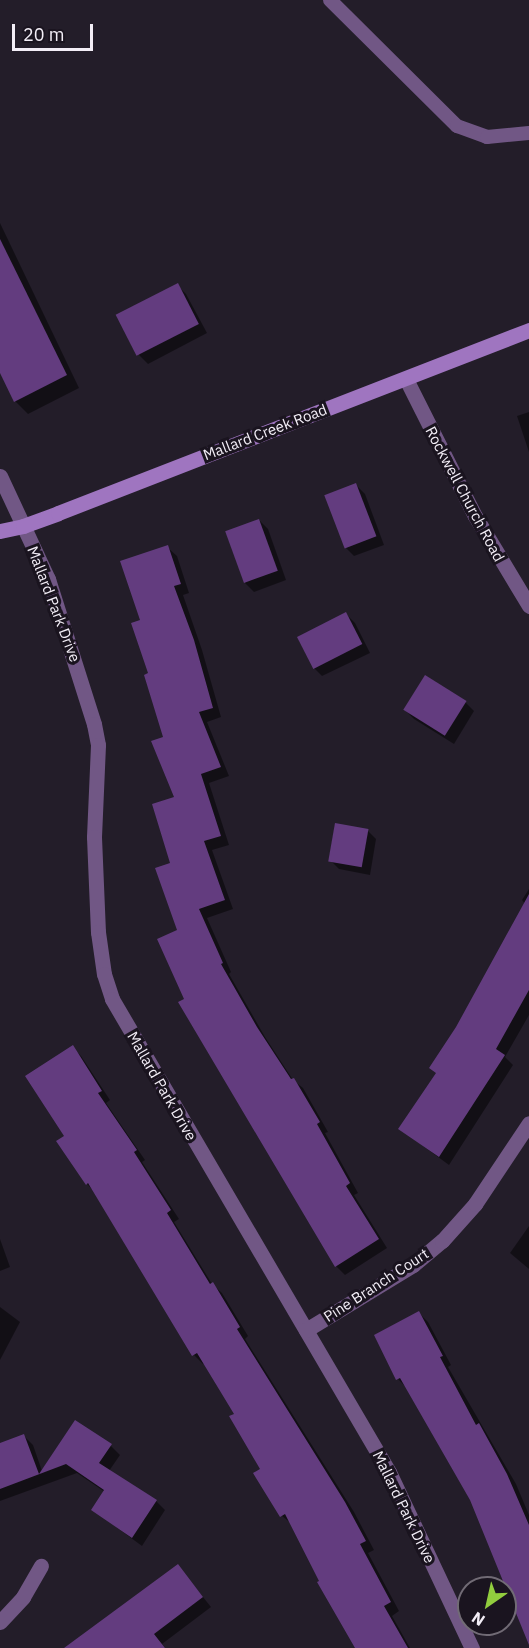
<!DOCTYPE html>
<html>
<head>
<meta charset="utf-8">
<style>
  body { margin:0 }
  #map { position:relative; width:529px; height:1648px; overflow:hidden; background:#231d29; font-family:"IBM Plex Sans",sans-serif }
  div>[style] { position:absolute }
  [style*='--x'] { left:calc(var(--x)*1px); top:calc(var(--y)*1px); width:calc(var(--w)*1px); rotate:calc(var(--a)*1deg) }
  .shadow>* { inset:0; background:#0007 }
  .building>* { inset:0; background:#633c7f; transform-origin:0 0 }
  .service>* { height:14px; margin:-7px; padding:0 7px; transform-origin:7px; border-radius:7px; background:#715785 }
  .minor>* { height:15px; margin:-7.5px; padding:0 7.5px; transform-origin:7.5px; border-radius:7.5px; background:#715785 }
  .secondary>* { height:15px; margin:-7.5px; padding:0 7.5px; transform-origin:7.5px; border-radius:7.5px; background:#9f75c0 }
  span { translate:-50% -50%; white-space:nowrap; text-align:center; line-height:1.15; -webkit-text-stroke:6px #1a141f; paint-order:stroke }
  .street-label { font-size:15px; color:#f3eef7 }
  .north { position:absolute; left:457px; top:1576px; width:60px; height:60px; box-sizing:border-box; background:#1a141f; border:2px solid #716b75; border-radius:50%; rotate:214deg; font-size:16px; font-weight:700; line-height:24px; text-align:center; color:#f3eef7 }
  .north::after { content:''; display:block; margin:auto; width:21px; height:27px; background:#92cd3e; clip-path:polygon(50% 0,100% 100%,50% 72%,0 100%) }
  .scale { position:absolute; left:12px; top:24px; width:81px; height:27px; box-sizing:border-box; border:3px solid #f3eef7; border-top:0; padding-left:8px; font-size:18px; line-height:21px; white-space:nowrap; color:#f3eef7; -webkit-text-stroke:4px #1a141f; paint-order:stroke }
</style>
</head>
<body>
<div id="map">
  <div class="shadow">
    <div style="clip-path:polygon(0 223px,79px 388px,28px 414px,15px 401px,0 369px)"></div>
    <div style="clip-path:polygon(177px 285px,186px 294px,207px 333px,148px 364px,139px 355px)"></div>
    <div style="clip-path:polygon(529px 412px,529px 452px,517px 416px)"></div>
    <div style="clip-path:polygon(356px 485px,365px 494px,384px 545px,354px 556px,345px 547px)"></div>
    <div style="clip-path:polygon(259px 520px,268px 529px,286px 580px,254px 592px,245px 583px,227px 532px)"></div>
    <div style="clip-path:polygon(167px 547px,177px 556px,189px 593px,183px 595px,202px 650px,221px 717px,207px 722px,229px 776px,209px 783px,229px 845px,212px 850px,233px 909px,207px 918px,231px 972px,229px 974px,265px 1037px,293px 1080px,303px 1088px,328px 1132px,325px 1133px,358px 1193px,354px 1195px,387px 1248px,345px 1275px,336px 1266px,186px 999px,172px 864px,176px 798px,142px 621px)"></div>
    <div style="clip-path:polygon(346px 614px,355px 623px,370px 653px,322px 676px,313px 667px)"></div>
    <div style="clip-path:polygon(465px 702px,474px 711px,454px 744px,414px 719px,405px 710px)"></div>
    <div style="clip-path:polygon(367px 830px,376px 839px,370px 875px,339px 869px,330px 860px)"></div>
    <div style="clip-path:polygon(529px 889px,529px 1015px,505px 1057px,513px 1065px,449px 1165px,400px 1129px,437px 1074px,457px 1028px,525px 904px,522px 900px)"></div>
    <div style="clip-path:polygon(72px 1047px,81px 1056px,110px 1100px,106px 1103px,145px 1160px,142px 1162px,179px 1219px,174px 1222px,212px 1284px,222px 1293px,248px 1336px,245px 1339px,354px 1512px,374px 1550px,368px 1553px,399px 1611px,392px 1616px,410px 1648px,356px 1648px,292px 1524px,282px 1516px,236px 1414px,205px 1363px,203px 1364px,194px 1355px,96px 1193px,87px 1184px,66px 1136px)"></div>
    <div style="clip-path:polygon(529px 1226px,529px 1269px,510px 1253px)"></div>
    <div style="clip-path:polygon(0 1239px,10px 1267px,0 1271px)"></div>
    <div style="clip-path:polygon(0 1307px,20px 1322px,0 1360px)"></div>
    <div style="clip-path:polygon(419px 1313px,428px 1322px,451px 1365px,448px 1367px,516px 1484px,529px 1515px,529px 1619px,471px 1500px,407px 1388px,398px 1379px)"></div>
    <div style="clip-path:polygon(24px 1436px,33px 1445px,42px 1471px,111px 1446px,120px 1455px,109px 1471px,156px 1501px,165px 1510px,142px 1546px,93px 1510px,105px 1492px,77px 1473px,0 1501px,0 1445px)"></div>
    <div style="clip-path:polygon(178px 1566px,211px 1607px,162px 1644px,165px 1648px,67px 1648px)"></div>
  </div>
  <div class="building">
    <div style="clip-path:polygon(0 239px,67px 375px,14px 402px,0 373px)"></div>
    <div style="left:178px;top:283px;width:46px;height:70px;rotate:63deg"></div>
    <div style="left:356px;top:483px;width:57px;height:34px;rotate:69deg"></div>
    <div style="left:259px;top:519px;width:55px;height:36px;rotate:70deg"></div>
    <div style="clip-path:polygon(168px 545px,181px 584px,174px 586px,194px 640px,213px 708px,199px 712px,221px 767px,201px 774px,221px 836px,204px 841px,225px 900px,199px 909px,223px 963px,221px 964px,257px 1027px,291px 1079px,294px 1078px,320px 1122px,317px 1124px,350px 1183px,346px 1186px,379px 1239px,335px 1267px,178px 1002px,184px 999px,157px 939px,177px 930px,155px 868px,170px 863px,152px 804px,174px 797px,151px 741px,163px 737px,144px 675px,148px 673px,131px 623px,140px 620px,120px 561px)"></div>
    <div style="left:346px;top:612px;width:36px;height:55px;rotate:63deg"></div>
    <div style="left:425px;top:675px;width:49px;height:41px;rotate:32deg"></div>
    <div style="left:335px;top:823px;width:34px;height:39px;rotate:10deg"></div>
    <div style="clip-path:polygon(529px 894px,529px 990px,496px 1049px,505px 1055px,439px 1157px,398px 1129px,436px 1073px,429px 1068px,456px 1027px)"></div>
    <div style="clip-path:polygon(73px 1045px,102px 1091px,98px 1093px,137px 1150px,134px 1152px,171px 1210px,167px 1213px,210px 1284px,213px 1282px,240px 1327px,237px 1329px,345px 1502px,366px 1541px,360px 1544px,391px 1602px,384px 1606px,408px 1648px,355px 1648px,317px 1582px,319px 1581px,285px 1514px,280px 1517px,253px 1473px,260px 1469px,229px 1416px,234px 1414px,197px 1353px,192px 1356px,88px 1183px,86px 1185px,56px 1141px,64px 1136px,25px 1076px)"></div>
    <div style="clip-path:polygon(419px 1311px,443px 1356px,440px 1357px,476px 1425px,479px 1423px,507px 1474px,529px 1525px,529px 1645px,470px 1500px,400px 1378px,396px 1380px,374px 1335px)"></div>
    <div style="clip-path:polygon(75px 1420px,112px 1444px,99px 1463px,157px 1500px,132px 1538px,91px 1510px,104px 1490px,66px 1464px,0 1489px,0 1443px,24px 1434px,39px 1474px)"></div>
    <div style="clip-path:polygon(178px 1564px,203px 1597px,154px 1634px,165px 1648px,64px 1648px)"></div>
  </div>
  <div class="service">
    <div style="--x:330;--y:0;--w:179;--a:44.8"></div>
    <div style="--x:457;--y:126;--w:32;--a:20"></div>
    <div style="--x:487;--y:137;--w:42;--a:-5.4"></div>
  </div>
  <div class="minor">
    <div style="--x:406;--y:379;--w:153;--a:63.3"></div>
    <div style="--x:475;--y:516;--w:105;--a:59"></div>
    <div style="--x:0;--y:476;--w:114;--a:65"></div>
    <div style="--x:48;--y:579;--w:152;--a:72.4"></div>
    <div style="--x:94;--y:724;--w:21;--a:79"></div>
    <div style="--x:98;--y:745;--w:92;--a:92.5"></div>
    <div style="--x:94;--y:837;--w:95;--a:87.6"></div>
    <div style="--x:98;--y:932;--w:42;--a:81.9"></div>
    <div style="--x:104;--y:974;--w:26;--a:72"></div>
    <div style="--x:112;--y:999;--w:548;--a:59.65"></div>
    <div style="--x:389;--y:1472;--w:195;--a:64.8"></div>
    <div style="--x:306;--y:1330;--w:125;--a:-31.3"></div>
    <div style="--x:413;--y:1265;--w:38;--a:-40"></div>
    <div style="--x:442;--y:1241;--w:50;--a:-48.3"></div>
    <div style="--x:475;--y:1204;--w:97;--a:-56.3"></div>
    <div style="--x:0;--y:1622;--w:34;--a:-47"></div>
    <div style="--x:23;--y:1597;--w:36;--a:-60"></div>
  </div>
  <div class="secondary">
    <div style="--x:0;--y:531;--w:24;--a:-12"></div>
    <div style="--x:23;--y:526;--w:37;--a:-20"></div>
    <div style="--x:58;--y:513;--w:505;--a:-21.23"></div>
  </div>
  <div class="street-label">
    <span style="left:265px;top:432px;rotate:-21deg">Mallard Creek Road</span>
    <span style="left:465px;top:494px;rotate:62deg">Rockwell Church Road</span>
    <span style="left:54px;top:604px;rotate:69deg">Mallard Park Drive</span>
    <span style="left:162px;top:1086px;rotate:60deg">Mallard Park Drive</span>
    <span style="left:376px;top:1285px;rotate:-33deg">Pine Branch Court</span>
    <span style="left:404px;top:1507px;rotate:64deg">Mallard Park Drive</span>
  </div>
  <div class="north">N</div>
  <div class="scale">20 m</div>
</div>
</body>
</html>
